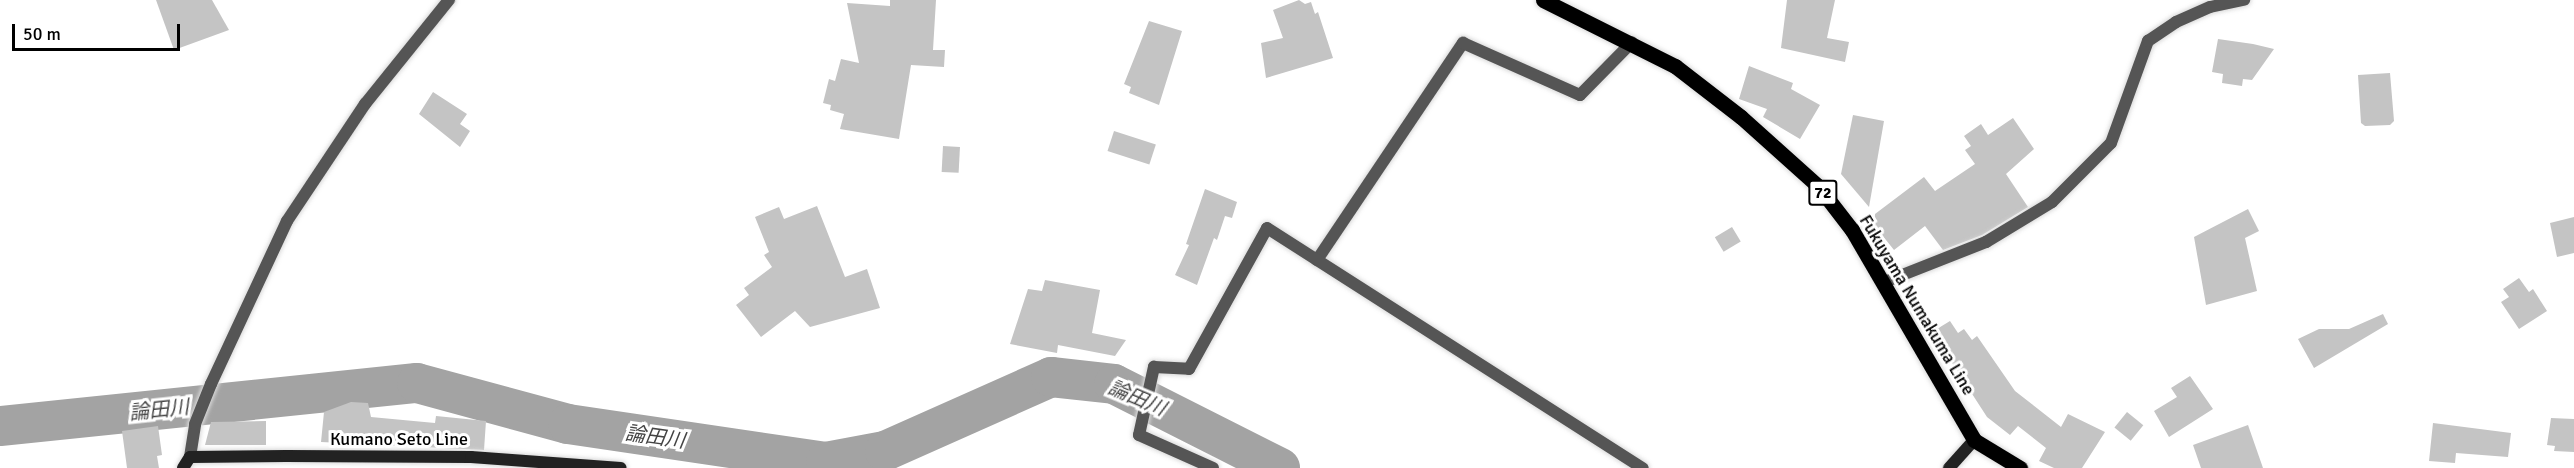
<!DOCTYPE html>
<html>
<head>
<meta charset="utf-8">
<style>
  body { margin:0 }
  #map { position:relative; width:2574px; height:468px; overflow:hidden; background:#fff; font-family:Signika,"Noto Sans JP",sans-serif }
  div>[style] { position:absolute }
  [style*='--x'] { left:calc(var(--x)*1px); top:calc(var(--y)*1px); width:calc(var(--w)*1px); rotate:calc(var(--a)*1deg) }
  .river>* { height:40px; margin:-20px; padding:0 20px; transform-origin:20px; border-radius:20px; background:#a3a3a3 }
  .building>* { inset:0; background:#c4c4c4; transform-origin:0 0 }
  .roads { filter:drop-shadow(0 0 2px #dbdbdb) drop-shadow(0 0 2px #dbdbdb) }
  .street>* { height:12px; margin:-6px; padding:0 6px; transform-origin:6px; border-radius:6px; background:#555 }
  .secondary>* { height:12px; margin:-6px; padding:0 6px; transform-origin:6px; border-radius:6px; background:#222 }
  .primary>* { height:15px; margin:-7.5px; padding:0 7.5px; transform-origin:7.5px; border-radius:7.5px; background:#000 }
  span { translate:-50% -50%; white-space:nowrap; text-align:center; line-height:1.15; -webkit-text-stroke:6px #fff; paint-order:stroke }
  .shield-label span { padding:2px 4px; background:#fff; border:2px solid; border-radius:4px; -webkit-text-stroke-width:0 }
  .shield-label { font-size:16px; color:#000; font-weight:700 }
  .street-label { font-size:18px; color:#000 }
  .water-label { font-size:20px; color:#444; font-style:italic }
  .scale { position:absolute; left:12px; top:24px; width:168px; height:27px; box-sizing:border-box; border:3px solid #000; border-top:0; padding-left:8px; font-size:18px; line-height:21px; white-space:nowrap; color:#000; -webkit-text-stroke:4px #fff; paint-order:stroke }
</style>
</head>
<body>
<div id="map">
  <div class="river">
    <div style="--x:0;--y:426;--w:419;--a:-5.9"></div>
    <div style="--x:417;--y:383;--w:156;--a:15.2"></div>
    <div style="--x:568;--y:424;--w:261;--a:8.4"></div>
    <div style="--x:826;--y:462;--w:60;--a:-10.6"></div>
    <div style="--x:885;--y:451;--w:182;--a:-24"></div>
    <div style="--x:1051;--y:377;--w:63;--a:6.3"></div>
    <div style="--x:1114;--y:384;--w:186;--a:26.8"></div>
  </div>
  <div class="building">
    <div style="clip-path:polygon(156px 0,212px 0,229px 30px,174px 50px)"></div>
    <div style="clip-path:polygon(890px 0,936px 0,933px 50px,945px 50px,944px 67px,911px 65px,899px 139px,840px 129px,844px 114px,830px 110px,831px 105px,823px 103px,829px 79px,835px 81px,841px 59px,859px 63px,847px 3px,890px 6px)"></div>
    <div style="clip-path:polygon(1299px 0,1305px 4px,1311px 2px,1315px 14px,1318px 12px,1333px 58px,1266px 78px,1261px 43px,1283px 38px,1273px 10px)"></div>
    <div style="clip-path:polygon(1787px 0,1835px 0,1827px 38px,1849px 42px,1845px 62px,1781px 48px)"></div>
    <div style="clip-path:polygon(1149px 21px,1182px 31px,1159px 105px,1129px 93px,1131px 87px,1124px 84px)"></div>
    <div style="clip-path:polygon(2218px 39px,2253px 44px,2274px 49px,2252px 80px,2243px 79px,2242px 86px,2222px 83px,2223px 74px,2212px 72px)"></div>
    <div style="clip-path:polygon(1749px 66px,1793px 83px,1791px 89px,1820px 105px,1800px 139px,1763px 117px,1767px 109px,1739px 99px)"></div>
    <div style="clip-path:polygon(2390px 73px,2394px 121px,2390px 125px,2365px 126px,2361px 123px,2358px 75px)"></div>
    <div style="clip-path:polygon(433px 92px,467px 114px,460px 124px,470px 131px,460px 147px,419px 114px)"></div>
    <div style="clip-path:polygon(1853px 115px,1884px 121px,1869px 207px,1841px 174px)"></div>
    <div style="clip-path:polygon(2013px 118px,2034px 149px,2006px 174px,2028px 207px,1982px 235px,1943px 250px,1925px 226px,1894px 250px,1874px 225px,1875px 214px,1924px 177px,1935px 191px,1975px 164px,1965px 150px,1971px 146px,1964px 136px,1981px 124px,1988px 135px)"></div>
    <div style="left:1114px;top:131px;width:44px;height:21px;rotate:18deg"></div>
    <div style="left:943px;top:146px;width:17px;height:26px;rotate:3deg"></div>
    <div style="clip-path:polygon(1205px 189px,1237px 202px,1232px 218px,1225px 216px,1217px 240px,1214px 238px,1197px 285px,1175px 275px,1189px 245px,1186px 244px)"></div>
    <div style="clip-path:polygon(817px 206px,845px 277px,867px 269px,880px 308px,810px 327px,795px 311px,761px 337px,736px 305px,749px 295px,744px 288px,772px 267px,764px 255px,769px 252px,755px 217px,779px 207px,784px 219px)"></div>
    <div style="clip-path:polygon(2248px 209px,2259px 231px,2245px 238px,2257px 291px,2206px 305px,2194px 237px)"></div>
    <div style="clip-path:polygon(2574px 217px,2574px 253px,2557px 257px,2550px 223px)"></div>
    <div style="left:1732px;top:227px;width:17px;height:20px;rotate:59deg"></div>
    <div style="clip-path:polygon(2519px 278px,2529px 292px,2533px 289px,2547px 311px,2519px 329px,2501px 302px,2509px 297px,2503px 289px)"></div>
    <div style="clip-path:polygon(1045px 280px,1100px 290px,1092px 333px,1126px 340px,1115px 356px,1058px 345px,1057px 353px,1010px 344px,1028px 289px,1042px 291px)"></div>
    <div style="clip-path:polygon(2383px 314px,2388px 324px,2314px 368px,2298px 339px,2319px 329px,2349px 329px)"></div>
    <div style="clip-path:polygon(1950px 321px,1958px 333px,1964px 329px,1972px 340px,1977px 336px,2015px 391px,2061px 427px,2068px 414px,2105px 432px,2082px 468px,2054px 468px,2039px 461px,2046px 448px,2018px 426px,2010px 435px,1987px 417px,1932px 332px)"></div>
    <div style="clip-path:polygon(2190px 376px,2213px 409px,2169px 437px,2154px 411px,2177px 397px,2171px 388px)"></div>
    <div style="clip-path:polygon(351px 402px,368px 403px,371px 417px,435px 423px,436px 416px,486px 421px,484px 450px,321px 442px,324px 412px)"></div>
    <div style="left:2127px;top:412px;width:21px;height:20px;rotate:39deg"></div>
    <div style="clip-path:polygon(2551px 418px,2574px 419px,2574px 452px,2554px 451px,2555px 446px,2547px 445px)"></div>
    <div style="clip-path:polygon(266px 421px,266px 445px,205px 445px,211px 422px)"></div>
    <div style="clip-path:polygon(2433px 423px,2511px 433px,2508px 457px,2456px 453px,2455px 463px,2429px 461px)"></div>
    <div style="clip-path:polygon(2248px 425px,2263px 468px,2201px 468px,2193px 445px)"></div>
    <div style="clip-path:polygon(158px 426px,162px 455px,157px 456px,159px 468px,127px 468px,122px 431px)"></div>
  </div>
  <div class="roads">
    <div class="street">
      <div style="--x:1317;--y:260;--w:262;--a:-56.1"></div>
      <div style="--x:1463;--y:43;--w:128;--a:24"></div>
      <div style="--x:1580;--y:95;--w:74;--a:-45.5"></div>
      <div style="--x:1882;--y:283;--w:112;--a:-21.5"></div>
      <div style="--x:1986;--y:242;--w:77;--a:-31.2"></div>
      <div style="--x:2052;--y:202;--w:83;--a:-45"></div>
      <div style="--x:2111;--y:143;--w:109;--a:-70.1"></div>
      <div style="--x:2148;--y:41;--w:34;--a:-34"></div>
      <div style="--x:2176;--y:22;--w:37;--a:-24"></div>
      <div style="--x:2210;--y:7;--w:35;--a:-12"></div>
      <div style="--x:190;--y:457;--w:33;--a:-81"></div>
      <div style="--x:195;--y:424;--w:43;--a:-68.2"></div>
      <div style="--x:211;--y:384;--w:180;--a:-65"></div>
      <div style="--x:287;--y:221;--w:141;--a:-56.3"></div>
      <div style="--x:365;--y:104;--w:134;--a:-51.1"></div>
      <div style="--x:1213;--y:468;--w:81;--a:-156"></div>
      <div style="--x:1139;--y:435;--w:70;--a:-77.6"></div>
      <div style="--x:1154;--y:367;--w:35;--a:3"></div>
      <div style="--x:1189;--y:369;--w:161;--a:-61"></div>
      <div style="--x:1267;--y:228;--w:446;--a:32.6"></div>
    </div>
    <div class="secondary">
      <div style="--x:183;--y:468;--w:13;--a:-58"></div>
      <div style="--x:190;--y:457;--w:96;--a:-0.6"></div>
      <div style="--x:286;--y:456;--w:185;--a:0.3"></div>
      <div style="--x:471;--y:457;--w:150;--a:4.2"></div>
      <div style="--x:1949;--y:468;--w:38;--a:-48"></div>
    </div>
    <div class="primary">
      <div style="--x:1543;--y:0;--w:148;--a:26.6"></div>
      <div style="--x:1675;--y:66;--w:83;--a:37.7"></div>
      <div style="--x:1741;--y:117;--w:103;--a:41.9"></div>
      <div style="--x:1818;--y:186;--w:56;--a:52.3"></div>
      <div style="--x:1852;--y:230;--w:243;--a:59.8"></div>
      <div style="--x:1974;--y:440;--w:54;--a:31.3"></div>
    </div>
  </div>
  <div class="shield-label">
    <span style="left:1823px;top:193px">72</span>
  </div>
  <div class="street-label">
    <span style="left:1917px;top:305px;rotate:59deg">Fukuyama Numakuma Line</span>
    <span style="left:399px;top:439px">Kumano Seto Line</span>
  </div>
  <div class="water-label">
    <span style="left:1137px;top:398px;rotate:23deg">論田川</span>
    <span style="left:159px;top:410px;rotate:-6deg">論田川</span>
    <span style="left:655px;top:437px;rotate:8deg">論田川</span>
  </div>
  <div class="scale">50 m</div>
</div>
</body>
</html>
